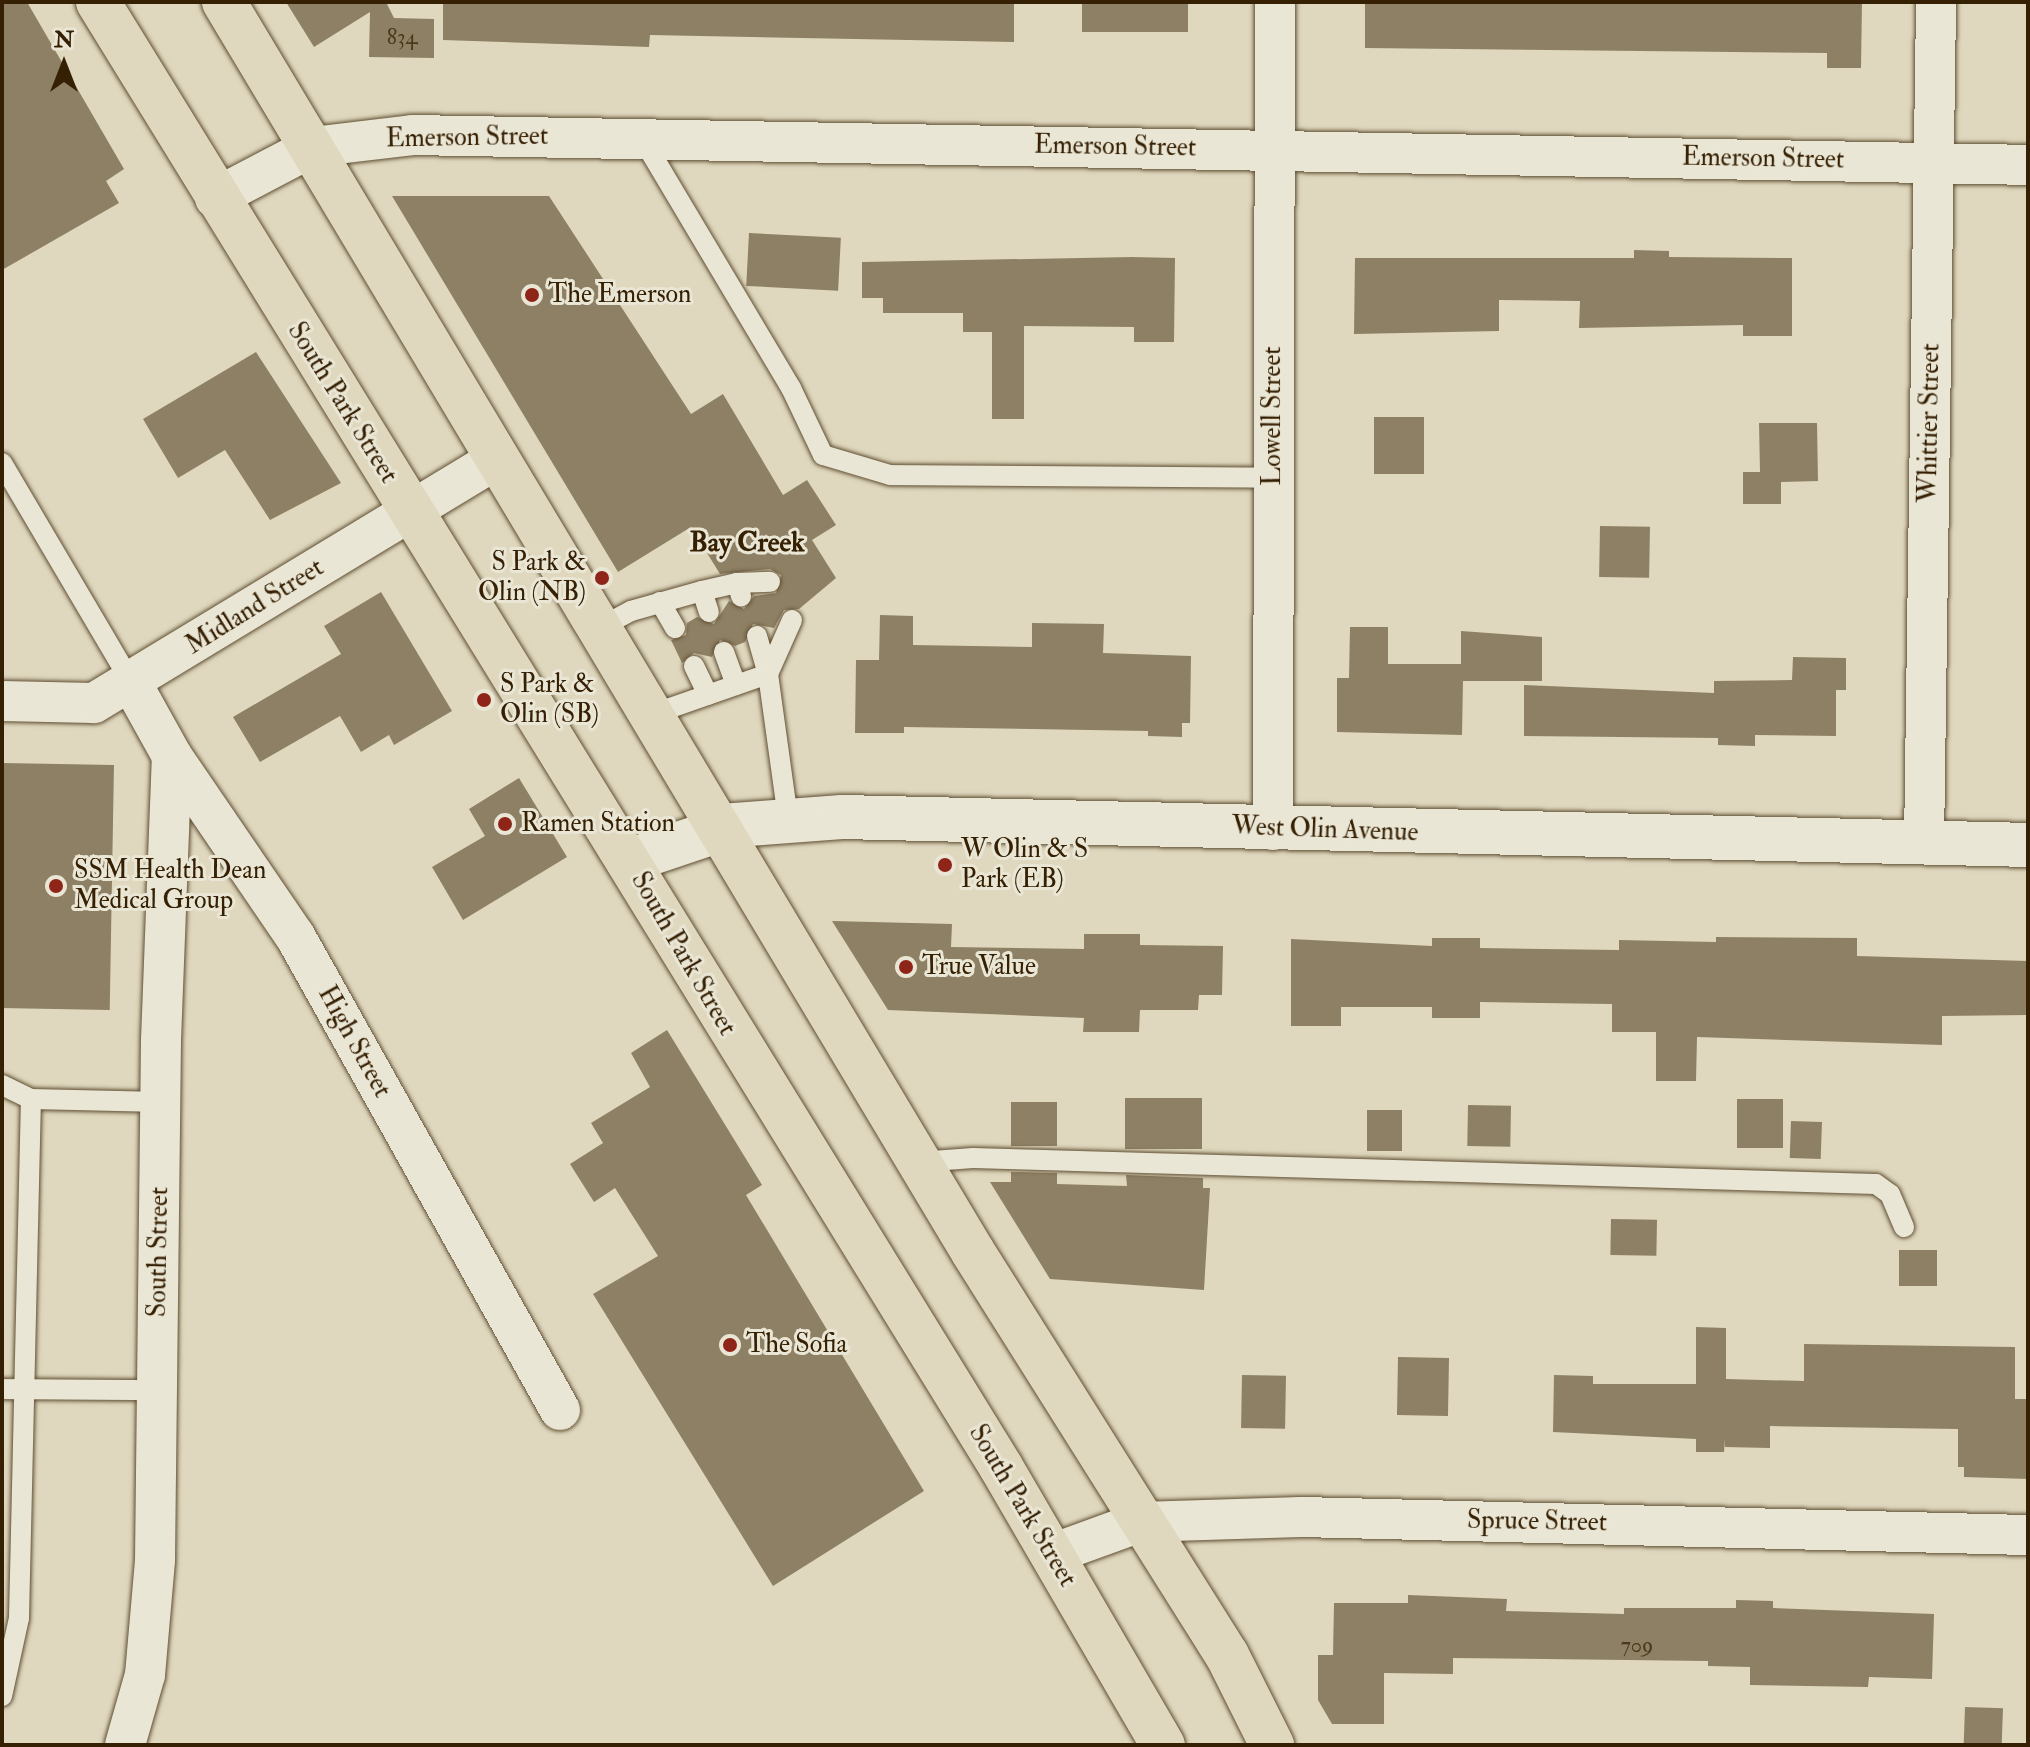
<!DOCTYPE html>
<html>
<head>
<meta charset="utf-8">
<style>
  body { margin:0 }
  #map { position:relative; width:2030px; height:1747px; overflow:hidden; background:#dfd8be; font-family:"IM FELL Double Pica",serif }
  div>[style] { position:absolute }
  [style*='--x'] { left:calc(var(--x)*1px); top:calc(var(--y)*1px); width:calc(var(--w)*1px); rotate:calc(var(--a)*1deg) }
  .building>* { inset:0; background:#8e8064; transform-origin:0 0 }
  .roads { filter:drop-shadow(0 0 2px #604e32) drop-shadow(0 0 2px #604e32) }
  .lane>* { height:20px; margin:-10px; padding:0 10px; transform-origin:10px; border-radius:10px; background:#eae6d5 }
  .street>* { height:40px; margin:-20px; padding:0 20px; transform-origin:20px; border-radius:20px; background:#eae6d5 }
  .secondary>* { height:44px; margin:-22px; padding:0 22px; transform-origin:22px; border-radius:22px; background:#eae6d5 }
  .primary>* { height:44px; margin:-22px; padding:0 22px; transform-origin:22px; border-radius:22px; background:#dfd8be }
  .dots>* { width:22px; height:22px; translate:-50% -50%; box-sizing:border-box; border:4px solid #eae6d5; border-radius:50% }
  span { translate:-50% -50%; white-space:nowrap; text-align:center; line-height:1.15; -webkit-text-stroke:6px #eae6d5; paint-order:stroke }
  .number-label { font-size:22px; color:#4c381b }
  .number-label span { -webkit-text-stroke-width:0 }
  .street-label { font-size:26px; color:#362003 }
  .poi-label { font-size:26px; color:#362003 }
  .left { translate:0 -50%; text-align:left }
  .right { translate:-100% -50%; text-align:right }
  .neighbourhood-label { font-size:28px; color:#362003; font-weight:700 }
  .frame { position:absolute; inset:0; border:4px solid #362003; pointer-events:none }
  .north { position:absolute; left:24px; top:24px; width:80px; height:80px; -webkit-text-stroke:6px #eae6d5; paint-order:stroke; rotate:0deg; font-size:22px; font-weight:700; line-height:32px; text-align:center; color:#362003 }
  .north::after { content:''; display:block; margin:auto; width:28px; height:36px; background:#362003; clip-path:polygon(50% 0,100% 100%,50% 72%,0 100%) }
</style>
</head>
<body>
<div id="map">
  <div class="building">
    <div style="clip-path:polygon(2px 2px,27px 2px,124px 169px,106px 181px,119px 203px,2px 270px)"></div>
    <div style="clip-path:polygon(286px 2px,386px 2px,394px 18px,434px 19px,434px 58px,369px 57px,370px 12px,314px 47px)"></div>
    <div style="clip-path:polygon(443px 2px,1014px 2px,1014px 42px,650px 35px,649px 47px,443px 40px)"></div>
    <div style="left:1082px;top:2px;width:106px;height:30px"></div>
    <div style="clip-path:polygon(1365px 2px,1862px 2px,1861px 68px,1827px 68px,1827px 53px,1365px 48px)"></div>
    <div style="clip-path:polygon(392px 196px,549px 196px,691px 414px,723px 394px,783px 495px,807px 480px,836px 525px,812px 540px,836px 578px,799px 609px,784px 610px,774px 628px,753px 624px,745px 642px,735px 646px,720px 640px,712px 657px,694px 653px,682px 663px,671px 640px,686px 635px,687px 623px,697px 617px,714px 624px,729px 601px,744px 609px,754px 596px,776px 593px,781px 575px,770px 569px,720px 574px,691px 527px,618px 572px)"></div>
    <div style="left:749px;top:233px;width:92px;height:53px;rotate:3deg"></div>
    <div style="clip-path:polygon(1634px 250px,1669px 251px,1669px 257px,1792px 258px,1792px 336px,1743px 336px,1743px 325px,1579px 328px,1580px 301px,1499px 300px,1499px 331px,1354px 334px,1355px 258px,1634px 258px)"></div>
    <div style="clip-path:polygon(1132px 257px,1175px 258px,1174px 342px,1134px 342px,1134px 327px,1024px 326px,1024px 419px,992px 419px,992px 332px,963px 332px,963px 313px,883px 313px,883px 298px,862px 298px,862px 262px)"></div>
    <div style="clip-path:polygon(256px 352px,341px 483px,270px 520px,225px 450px,178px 478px,143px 419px)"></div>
    <div style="left:1374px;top:417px;width:50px;height:57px"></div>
    <div style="clip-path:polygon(1759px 423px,1817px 423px,1818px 481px,1781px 482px,1781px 504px,1743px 504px,1743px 472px,1760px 472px)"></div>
    <div style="left:1600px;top:526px;width:50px;height:51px;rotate:1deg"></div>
    <div style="clip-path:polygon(381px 592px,452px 711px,394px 745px,389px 735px,361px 752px,340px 716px,260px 762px,233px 717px,341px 654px,324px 626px)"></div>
    <div style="clip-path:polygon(880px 615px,913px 616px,913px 645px,1032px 647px,1032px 623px,1104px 624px,1103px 653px,1191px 656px,1190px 723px,1182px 723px,1182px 737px,1148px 736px,1148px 731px,904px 727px,904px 733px,855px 733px,856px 660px,879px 660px)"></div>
    <div style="clip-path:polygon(1350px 627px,1388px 627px,1388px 664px,1461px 664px,1461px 631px,1542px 637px,1542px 681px,1463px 681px,1462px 735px,1337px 732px,1337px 678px,1349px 678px)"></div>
    <div style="clip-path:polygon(1793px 657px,1846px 658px,1846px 690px,1836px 690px,1836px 736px,1755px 735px,1755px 746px,1718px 745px,1718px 738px,1524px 736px,1524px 685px,1714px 693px,1714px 681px,1792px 680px)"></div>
    <div style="left:2px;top:763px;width:112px;height:245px;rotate:1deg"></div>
    <div style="clip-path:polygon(519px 778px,567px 857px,463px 920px,432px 867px,485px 836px,469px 809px)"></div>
    <div style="clip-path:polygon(832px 921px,952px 924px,951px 947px,1084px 949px,1084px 934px,1140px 934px,1140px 945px,1223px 946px,1222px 995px,1199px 995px,1198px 1010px,1140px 1010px,1139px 1032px,1083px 1032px,1084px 1018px,888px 1010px)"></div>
    <div style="clip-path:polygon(1716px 937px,1857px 938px,1857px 956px,2028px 961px,2028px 1015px,1942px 1016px,1942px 1045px,1697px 1037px,1696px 1081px,1656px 1081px,1656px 1032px,1612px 1032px,1612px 1004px,1480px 1002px,1480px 1018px,1432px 1018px,1432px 1007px,1341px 1007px,1341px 1026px,1291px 1026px,1291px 939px,1432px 946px,1432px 938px,1480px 938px,1480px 948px,1619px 950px,1619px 940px,1716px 942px)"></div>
    <div style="clip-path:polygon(667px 1030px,762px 1185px,746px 1195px,924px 1491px,773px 1586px,593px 1294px,658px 1256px,615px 1188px,594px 1202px,570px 1164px,603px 1143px,591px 1123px,650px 1087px,631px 1053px)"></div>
    <div style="left:1125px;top:1098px;width:77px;height:51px"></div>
    <div style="left:1737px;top:1099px;width:46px;height:49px"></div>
    <div style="left:1011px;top:1102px;width:46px;height:44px"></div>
    <div style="left:1468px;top:1105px;width:43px;height:41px;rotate:1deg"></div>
    <div style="left:1367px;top:1110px;width:35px;height:41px"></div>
    <div style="left:1791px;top:1121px;width:31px;height:37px;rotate:2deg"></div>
    <div style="clip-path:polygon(1011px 1172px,1057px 1173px,1057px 1184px,1127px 1186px,1126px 1175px,1203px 1178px,1203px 1188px,1210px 1188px,1204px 1290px,1050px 1279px,990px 1182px,1011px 1182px)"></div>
    <div style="left:1611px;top:1219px;width:46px;height:36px;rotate:1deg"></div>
    <div style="left:1899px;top:1250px;width:38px;height:36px"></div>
    <div style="clip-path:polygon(1696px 1327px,1726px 1328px,1726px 1379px,1804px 1381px,1804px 1344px,2015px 1347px,2015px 1399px,2028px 1399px,2028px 1479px,1964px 1477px,1964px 1467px,1958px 1467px,1958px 1429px,1770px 1426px,1770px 1448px,1725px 1447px,1725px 1439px,1724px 1452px,1696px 1452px,1696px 1439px,1553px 1432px,1554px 1375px,1593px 1376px,1593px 1384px,1696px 1384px)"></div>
    <div style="left:1398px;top:1357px;width:51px;height:58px;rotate:1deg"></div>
    <div style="left:1242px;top:1375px;width:44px;height:53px;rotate:1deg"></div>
    <div style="clip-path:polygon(1408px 1595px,1507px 1599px,1506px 1611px,1624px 1614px,1624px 1608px,1736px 1608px,1736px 1600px,1773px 1601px,1773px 1608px,1934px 1614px,1932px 1679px,1869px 1677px,1868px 1687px,1750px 1685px,1750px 1667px,1708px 1666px,1708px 1661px,1453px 1658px,1453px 1674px,1384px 1673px,1384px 1724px,1332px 1724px,1318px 1700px,1318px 1655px,1333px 1655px,1334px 1603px,1408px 1603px)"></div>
    <div style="left:1965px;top:1707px;width:38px;height:38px;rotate:2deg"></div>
  </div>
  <div class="roads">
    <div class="lane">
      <div style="--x:642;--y:138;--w:291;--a:59.2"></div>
      <div style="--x:791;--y:388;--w:74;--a:64.5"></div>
      <div style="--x:823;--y:455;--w:70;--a:16.6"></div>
      <div style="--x:890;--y:475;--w:383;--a:0.4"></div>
      <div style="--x:2;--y:463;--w:256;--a:59.5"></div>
      <div style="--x:737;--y:583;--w:33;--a:-2"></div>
      <div style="--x:702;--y:591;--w:22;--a:72"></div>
      <div style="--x:660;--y:602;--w:30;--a:60"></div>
      <div style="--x:599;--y:628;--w:36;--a:-28"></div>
      <div style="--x:631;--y:611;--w:74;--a:-15.7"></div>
      <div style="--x:702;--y:591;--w:36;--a:-13"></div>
      <div style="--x:737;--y:583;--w:14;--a:73"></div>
      <div style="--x:757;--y:636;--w:40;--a:74"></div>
      <div style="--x:724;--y:652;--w:35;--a:70"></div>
      <div style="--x:694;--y:666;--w:32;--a:64"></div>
      <div style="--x:768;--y:674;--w:59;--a:-66"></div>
      <div style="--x:653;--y:714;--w:122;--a:-19.2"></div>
      <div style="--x:768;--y:674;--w:145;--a:82.1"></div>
      <div style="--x:2;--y:1085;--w:32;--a:26"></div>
      <div style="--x:31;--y:1099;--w:130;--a:1.3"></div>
      <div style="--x:919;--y:1162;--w:54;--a:-4.2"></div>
      <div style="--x:973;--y:1158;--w:903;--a:1.65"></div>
      <div style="--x:1876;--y:1184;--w:17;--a:36"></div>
      <div style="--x:1890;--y:1194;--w:36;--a:67"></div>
      <div style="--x:2;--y:1389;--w:155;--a:0.4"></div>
      <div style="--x:2;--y:1696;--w:80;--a:-77.7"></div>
      <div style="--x:19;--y:1618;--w:519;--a:-88.68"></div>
    </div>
    <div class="street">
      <div style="--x:215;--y:198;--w:110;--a:-27.7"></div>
      <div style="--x:312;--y:147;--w:101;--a:-6.8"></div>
      <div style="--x:412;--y:135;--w:1616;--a:1.06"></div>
      <div style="--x:132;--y:684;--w:82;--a:60.9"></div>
      <div style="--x:172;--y:756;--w:218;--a:55.7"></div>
      <div style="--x:295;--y:936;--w:543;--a:60.79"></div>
      <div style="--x:2;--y:701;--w:92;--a:1.2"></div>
      <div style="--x:94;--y:703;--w:468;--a:-31.2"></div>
      <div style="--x:1273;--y:830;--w:828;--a:-89.86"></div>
      <div style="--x:1924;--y:844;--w:842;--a:-89.18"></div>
      <div style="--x:1052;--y:1554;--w:94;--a:-20"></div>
      <div style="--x:1140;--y:1522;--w:161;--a:-1.8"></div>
      <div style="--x:1301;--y:1517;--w:727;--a:1.42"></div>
      <div style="--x:125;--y:1745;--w:73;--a:-74.1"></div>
      <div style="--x:145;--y:1675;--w:115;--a:-85"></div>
      <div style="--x:155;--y:1560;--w:520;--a:-89.34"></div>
      <div style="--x:161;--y:1040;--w:284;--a:-87.8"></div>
    </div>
    <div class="secondary">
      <div style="--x:628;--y:861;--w:113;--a:-18.6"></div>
      <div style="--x:735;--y:825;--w:107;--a:-4.3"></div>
      <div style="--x:842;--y:817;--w:1186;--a:1.35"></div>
    </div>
    <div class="primary">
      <div style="--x:98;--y:2;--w:1721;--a:58.35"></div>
      <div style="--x:1001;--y:1467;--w:322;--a:59.8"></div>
      <div style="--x:224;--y:2;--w:1457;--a:59.07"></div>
      <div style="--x:973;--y:1252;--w:476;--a:57.8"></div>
      <div style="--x:1227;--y:1655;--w:101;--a:63.4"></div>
    </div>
  </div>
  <div class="dots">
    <div style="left:532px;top:295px;background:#8f2418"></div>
    <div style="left:602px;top:578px;background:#8f2418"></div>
    <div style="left:484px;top:700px;background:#8f2418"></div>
    <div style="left:505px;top:824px;background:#8f2418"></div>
    <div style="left:945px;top:865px;background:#8f2418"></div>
    <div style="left:56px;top:886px;background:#8f2418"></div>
    <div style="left:906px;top:967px;background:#8f2418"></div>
    <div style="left:730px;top:1345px;background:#8f2418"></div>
  </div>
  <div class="number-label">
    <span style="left:402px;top:38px">834</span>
    <span style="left:1637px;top:1646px">709</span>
  </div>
  <div class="street-label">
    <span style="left:467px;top:138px;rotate:-1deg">Emerson Street</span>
    <span style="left:1115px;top:147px;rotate:1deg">Emerson Street</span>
    <span style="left:1763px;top:159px;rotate:1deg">Emerson Street</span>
    <span style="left:342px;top:403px;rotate:58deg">South Park Street</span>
    <span style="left:1273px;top:416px;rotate:-90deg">Lowell Street</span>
    <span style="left:1930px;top:423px;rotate:-89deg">Whittier Street</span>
    <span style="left:255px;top:607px;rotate:-32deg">Midland Street</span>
    <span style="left:1325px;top:830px;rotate:2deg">West Olin Avenue</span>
    <span style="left:683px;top:954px;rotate:60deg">South Park Street</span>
    <span style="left:354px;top:1042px;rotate:61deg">High Street</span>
    <span style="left:159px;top:1252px;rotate:-89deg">South Street</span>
    <span style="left:1022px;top:1506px;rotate:59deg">South Park Street</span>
    <span style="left:1537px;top:1522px;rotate:1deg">Spruce Street</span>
  </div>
  <div class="poi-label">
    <span class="left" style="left:548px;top:295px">The Emerson</span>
    <span class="right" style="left:586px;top:578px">S Park &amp;<br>Olin (NB)</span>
    <span class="left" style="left:500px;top:700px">S Park &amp;<br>Olin (SB)</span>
    <span class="left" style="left:521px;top:824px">Ramen Station</span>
    <span class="left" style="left:961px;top:865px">W Olin &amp; S<br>Park (EB)</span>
    <span class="left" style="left:74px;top:886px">SSM Health Dean<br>Medical Group</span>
    <span class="left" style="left:922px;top:967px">True Value</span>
    <span class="left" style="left:746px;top:1345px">The Sofia</span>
  </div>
  <div class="neighbourhood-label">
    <span style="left:747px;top:543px">Bay Creek</span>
  </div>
  <div class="frame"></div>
  <div class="north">N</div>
</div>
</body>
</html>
